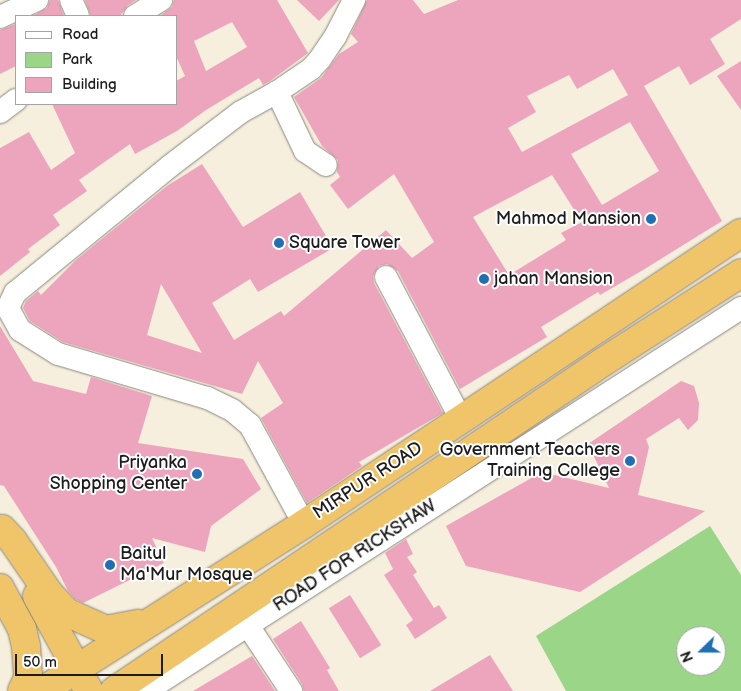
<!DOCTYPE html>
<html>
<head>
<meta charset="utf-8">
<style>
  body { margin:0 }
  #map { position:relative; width:741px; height:691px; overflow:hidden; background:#f6efde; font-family:"Balsamiq Sans",sans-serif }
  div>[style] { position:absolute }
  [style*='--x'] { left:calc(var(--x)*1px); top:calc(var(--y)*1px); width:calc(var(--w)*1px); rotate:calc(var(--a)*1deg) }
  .green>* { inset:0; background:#9ad588 }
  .building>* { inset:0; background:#eca5bd; transform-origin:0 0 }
  .roads { filter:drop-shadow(0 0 1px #89867d) drop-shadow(0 0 1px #89867d) }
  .street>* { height:22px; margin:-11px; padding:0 11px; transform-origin:11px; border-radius:11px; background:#fff }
  .highway>* { height:28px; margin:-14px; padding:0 14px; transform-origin:14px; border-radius:14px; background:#f0c469 }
  .dots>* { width:14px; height:14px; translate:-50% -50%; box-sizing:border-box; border:2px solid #fff; border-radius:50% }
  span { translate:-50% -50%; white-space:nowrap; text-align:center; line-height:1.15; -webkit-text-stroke:4px #fff; paint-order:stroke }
  .poi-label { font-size:18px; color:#1c1c1c }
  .right { translate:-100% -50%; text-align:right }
  .left { translate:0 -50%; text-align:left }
  .street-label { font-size:18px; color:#1c1c1c }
  .legend { position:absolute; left:15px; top:15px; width:162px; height:90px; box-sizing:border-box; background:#fff; border:1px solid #a4a4a4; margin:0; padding:6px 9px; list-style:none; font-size:15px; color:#1c1c1c }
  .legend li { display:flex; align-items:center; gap:10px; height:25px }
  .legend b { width:25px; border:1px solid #a4a4a4 }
  .north { position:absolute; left:676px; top:626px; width:50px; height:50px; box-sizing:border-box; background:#fff; border:1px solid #a4a4a4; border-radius:50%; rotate:248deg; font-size:14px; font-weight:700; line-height:20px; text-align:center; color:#1c1c1c }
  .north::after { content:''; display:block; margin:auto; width:18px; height:22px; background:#1f6fb2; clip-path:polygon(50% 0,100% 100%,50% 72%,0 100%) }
  .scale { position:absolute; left:15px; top:654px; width:148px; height:22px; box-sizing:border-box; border:2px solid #1c1c1c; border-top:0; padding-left:6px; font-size:15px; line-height:18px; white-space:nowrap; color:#1c1c1c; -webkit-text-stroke:4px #fff; paint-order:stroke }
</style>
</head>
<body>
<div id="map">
  <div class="green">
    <div style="clip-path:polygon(evenodd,710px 526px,741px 575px,741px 691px,566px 691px,536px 636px,710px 526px,686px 636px,716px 636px,716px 666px,686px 666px,686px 636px)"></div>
  </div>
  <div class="building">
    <div style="clip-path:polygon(50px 0,58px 0,64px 16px,33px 16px,47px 8px)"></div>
    <div style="clip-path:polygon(85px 0,136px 0,128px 5px,120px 16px,91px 16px)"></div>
    <div style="clip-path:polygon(evenodd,174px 0,277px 0,308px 53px,270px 81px,263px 85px,259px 78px,206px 110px,177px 131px,135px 154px,130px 144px,79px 180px,87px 191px,53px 215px,60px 225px,28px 249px,30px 252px,0 276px,0 148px,29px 132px,51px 170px,75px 153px,52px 104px,176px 104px,176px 81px,185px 76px,176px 56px,176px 16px,160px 16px,172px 7px,174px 0,232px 22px,247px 47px,206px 71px,194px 41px,232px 22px)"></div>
    <div style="clip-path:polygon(297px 0,339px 0,319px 21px)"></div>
    <div style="clip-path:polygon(evenodd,367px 0,413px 0,424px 14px,458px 0,741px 0,741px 19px,710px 39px,725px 64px,690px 85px,679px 66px,644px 86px,722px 221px,643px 270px,600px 295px,598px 292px,541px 327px,547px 337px,460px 389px,398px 271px,387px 264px,379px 266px,373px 276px,374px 283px,443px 413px,359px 462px,362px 466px,307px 503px,261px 418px,283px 403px,258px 361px,242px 394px,63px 342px,30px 321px,23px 308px,26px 301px,38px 291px,41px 295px,76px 260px,167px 186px,202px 164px,243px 227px,300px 192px,333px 248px,258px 292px,250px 279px,212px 303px,234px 340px,281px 311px,284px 316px,386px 230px,412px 258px,434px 242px,394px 174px,348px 209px,330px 185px,340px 177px,337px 172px,338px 160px,322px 146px,294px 97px,321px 78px,339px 54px,358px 42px,351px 34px,367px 0,613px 69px,628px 95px,522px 152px,508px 128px,536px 112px,527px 96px,569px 75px,577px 89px,613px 69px,367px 0,630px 122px,659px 171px,602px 205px,571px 154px,630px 122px,367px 0,552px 175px,582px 222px,561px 233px,566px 240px,509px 275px,473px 217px,552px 175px,367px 0,161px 284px,202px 353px,147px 335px,161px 284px)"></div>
    <div style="clip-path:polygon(16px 24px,16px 66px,0 74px,0 30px)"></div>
    <div style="clip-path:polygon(741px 61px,741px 110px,717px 76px)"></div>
    <div style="clip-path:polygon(0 326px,33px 381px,86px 394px,91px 377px,152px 396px,138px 443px,243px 459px,261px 489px,211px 526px,205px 552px,152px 538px,164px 563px,83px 603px,75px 599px,68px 591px,56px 567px,4px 486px,0 485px)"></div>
    <div style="clip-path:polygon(681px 381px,694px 386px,699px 403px,698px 420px,688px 430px,679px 418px,646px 439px,649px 447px,638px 495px,705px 511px,580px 592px,466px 566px,446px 526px,542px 472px,609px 488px,588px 444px)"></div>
    <div style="clip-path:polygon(406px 539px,413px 554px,407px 557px,417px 572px,413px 575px,434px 608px,439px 605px,447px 618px,415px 639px,406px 625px,413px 620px,384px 575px,393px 569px,385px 553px)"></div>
    <div style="left:350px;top:595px;width:59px;height:25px;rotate:58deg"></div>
    <div style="clip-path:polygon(301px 621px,330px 668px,327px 670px,339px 691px,304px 691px,302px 684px,273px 639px)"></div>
    <div style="clip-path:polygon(490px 655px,513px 691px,430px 691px)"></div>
    <div style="clip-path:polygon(252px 656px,275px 691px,193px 691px)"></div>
  </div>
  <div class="roads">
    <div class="street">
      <div style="--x:71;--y:0;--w:17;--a:66"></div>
      <div style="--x:135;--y:16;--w:31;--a:-32"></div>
      <div style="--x:0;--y:17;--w:41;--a:-24.7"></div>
      <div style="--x:277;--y:92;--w:41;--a:-34.1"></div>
      <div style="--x:311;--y:69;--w:13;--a:-48"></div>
      <div style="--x:320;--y:59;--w:27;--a:-56"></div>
      <div style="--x:335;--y:37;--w:42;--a:-62.8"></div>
      <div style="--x:0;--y:112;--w:20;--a:-37"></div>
      <div style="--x:386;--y:277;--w:161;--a:62.2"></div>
      <div style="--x:304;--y:524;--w:113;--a:-118.6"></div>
      <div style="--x:250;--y:425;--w:23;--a:-140"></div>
      <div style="--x:232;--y:410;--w:28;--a:-154"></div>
      <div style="--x:207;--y:398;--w:155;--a:-163.5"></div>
      <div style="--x:58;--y:354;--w:45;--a:-147.7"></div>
      <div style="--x:20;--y:330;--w:25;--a:-119"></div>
      <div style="--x:8;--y:308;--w:17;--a:-65"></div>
      <div style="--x:15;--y:293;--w:200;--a:-39.3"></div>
      <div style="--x:170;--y:166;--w:89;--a:-37.3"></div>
      <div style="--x:241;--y:112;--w:41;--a:-29.1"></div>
      <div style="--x:277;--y:92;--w:65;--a:64.6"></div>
      <div style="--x:305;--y:151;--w:25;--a:34"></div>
      <div style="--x:239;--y:612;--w:95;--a:56.6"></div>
      <div style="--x:146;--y:691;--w:708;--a:-32.77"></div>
    </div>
    <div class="highway">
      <div style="--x:2;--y:529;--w:16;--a:47"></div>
      <div style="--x:13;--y:541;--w:62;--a:55.5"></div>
      <div style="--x:48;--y:592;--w:27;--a:48"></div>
      <div style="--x:66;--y:612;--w:44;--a:24.2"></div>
      <div style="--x:106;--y:630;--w:32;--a:-11"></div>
      <div style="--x:0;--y:588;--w:47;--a:61.8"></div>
      <div style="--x:22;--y:629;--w:17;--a:77"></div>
      <div style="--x:26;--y:646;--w:32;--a:86"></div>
      <div style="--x:28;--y:678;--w:14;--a:115"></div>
      <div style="--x:37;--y:596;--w:108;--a:61.3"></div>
      <div style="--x:42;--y:691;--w:311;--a:-32.5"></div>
      <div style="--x:304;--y:524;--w:525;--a:-33.66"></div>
      <div style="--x:114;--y:691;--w:589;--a:-33.93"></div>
      <div style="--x:603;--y:362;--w:164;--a:-32.8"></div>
    </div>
  </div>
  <div class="dots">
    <div style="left:651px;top:219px;background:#1f6fb2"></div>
    <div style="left:279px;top:243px;background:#1f6fb2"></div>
    <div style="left:484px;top:279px;background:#1f6fb2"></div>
    <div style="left:630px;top:461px;background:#1f6fb2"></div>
    <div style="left:197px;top:474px;background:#1f6fb2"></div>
    <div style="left:110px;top:565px;background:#1f6fb2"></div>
  </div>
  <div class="poi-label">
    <span class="right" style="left:641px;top:219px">Mahmod Mansion</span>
    <span class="left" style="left:289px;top:243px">Square Tower</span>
    <span class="left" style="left:494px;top:279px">jahan Mansion</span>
    <span class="right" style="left:620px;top:461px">Government Teachers<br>Training College</span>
    <span class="right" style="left:187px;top:474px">Priyanka<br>Shopping Center</span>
    <span class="left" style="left:120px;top:565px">Baitul<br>Ma'Mur Mosque</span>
  </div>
  <div class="street-label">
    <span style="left:368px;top:481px;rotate:-33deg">MIRPUR ROAD</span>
    <span style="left:355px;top:556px;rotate:-33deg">ROAD FOR RICKSHAW</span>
  </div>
  <ul class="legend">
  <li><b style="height:6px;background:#fff"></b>Road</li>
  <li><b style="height:14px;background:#9ad588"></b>Park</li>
  <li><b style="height:14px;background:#eca5bd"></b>Building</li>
  </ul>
  <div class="north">N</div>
  <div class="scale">50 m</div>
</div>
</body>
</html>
